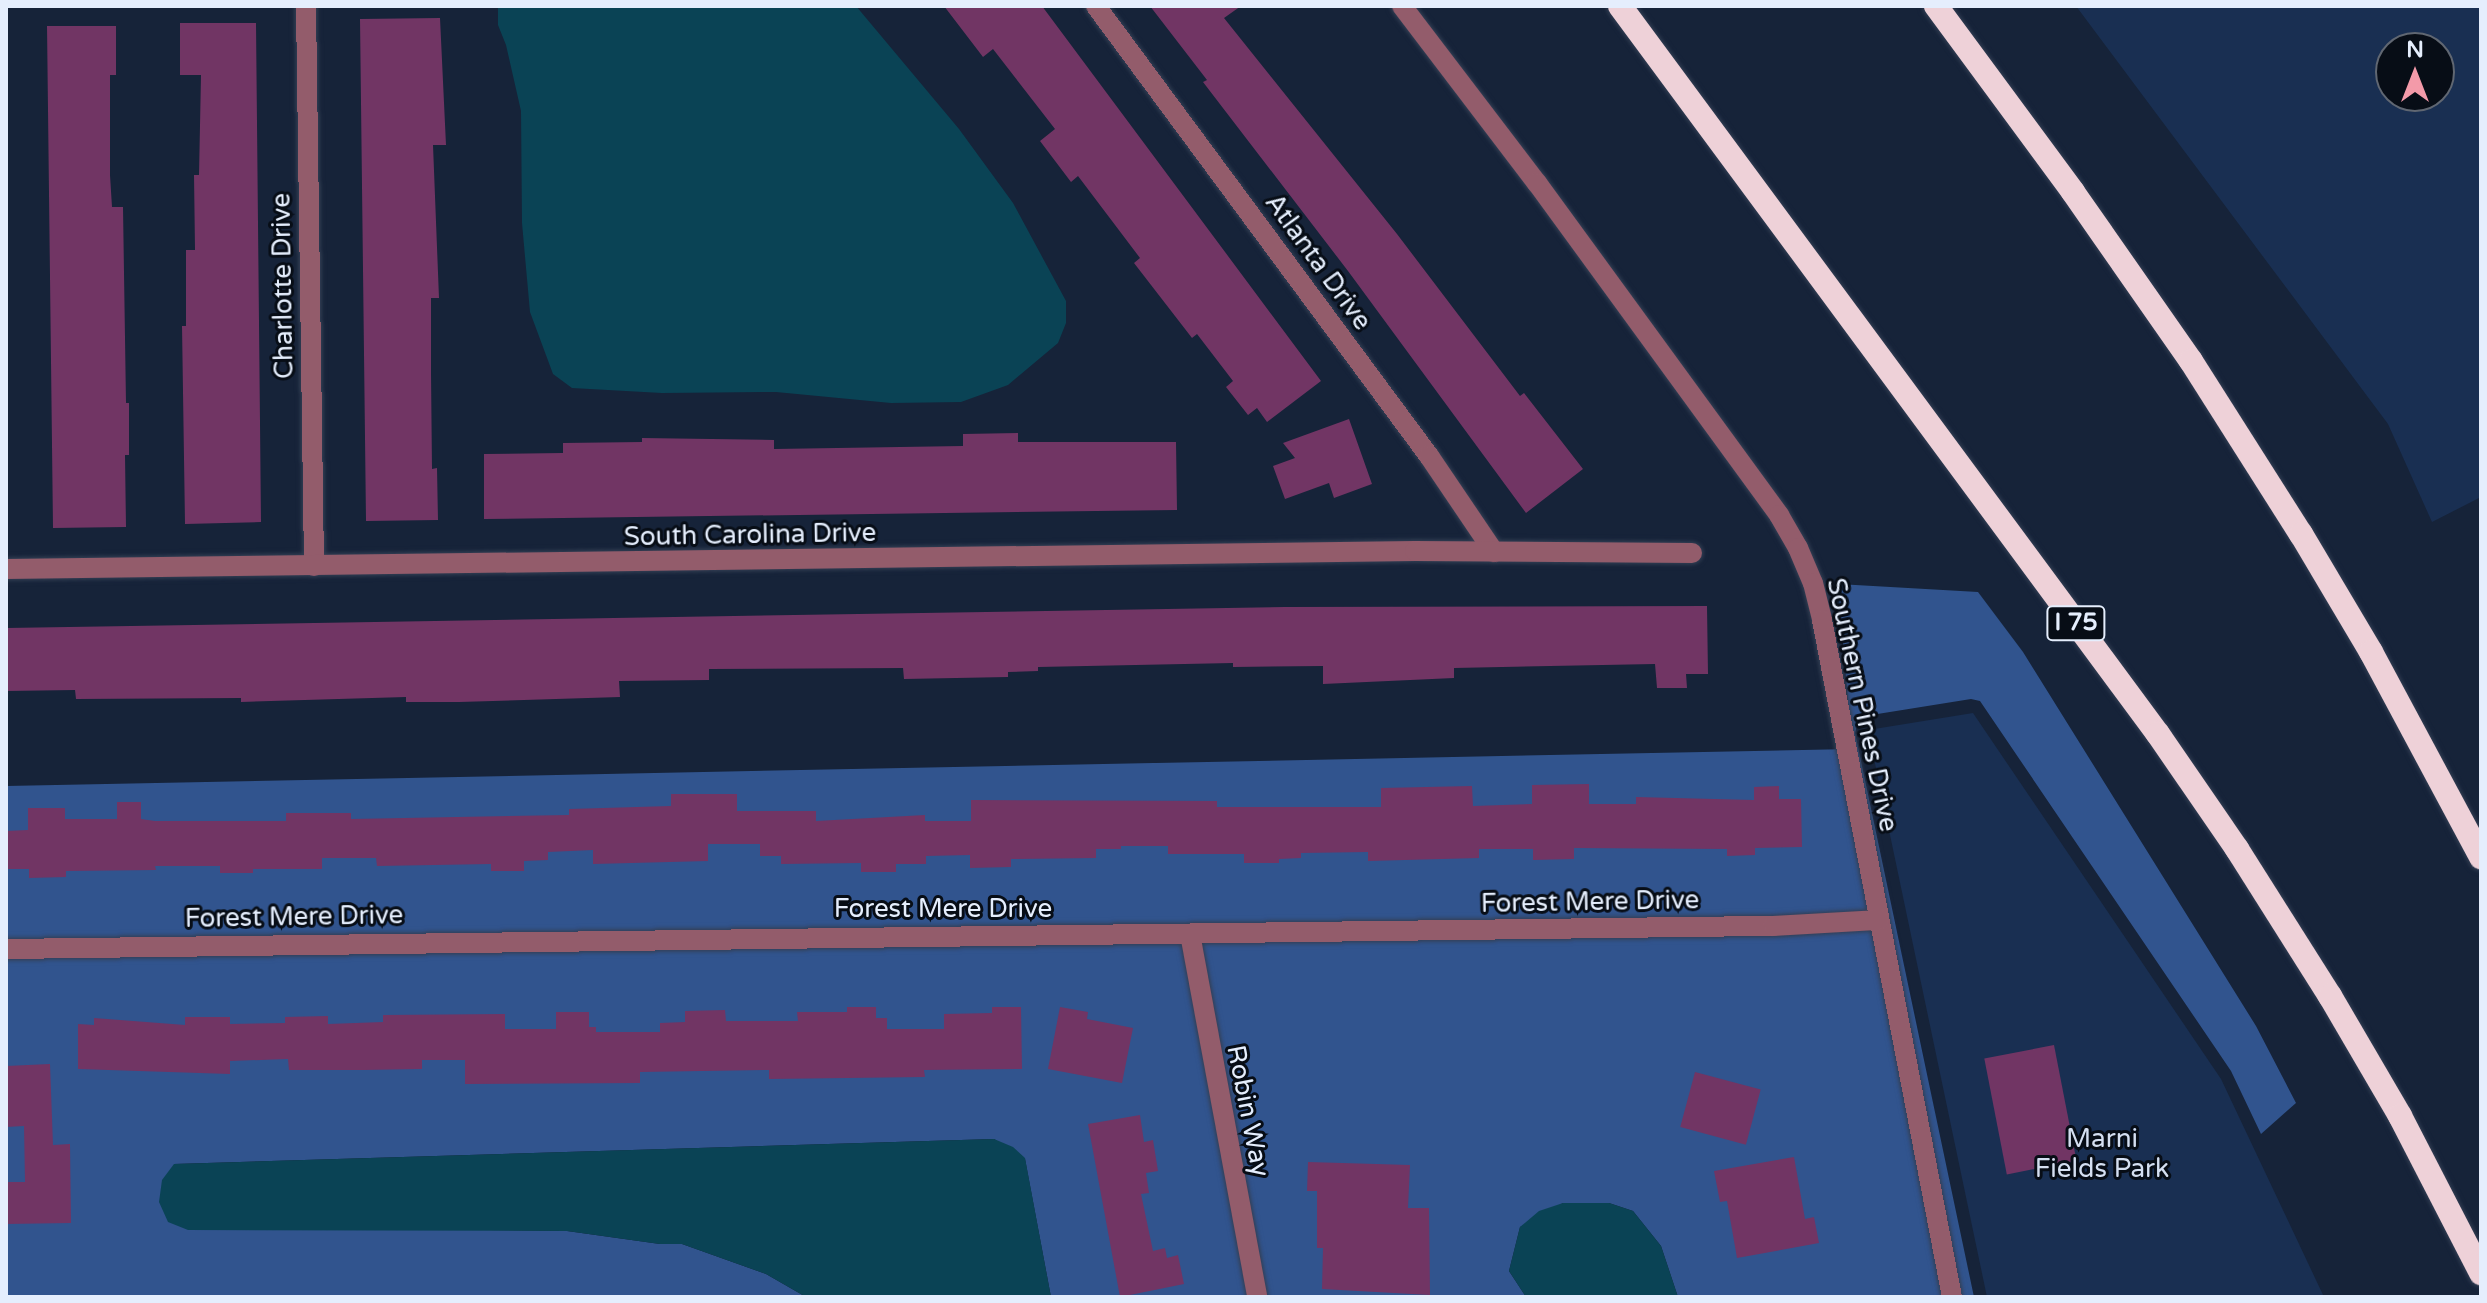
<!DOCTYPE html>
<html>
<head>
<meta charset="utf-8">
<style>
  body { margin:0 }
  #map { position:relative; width:2487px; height:1303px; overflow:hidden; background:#162339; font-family:"Varela Round",sans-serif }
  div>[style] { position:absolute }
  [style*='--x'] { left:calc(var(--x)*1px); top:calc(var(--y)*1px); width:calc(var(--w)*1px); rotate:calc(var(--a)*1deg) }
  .green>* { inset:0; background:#192f52 }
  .forest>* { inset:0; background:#31548e }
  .water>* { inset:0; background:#0a4355 }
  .building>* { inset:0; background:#713564; transform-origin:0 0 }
  .roads { filter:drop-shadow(0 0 2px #333f54) drop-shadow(0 0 2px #333f54) }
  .street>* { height:20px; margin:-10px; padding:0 10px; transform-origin:10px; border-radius:10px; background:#935c6b }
  .highway>* { height:24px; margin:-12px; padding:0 12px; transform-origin:12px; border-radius:12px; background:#eed1d8 }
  span { translate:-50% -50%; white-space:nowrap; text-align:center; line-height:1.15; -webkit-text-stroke:6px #070d16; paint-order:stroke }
  .shield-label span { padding:2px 6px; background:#070d16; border:2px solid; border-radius:6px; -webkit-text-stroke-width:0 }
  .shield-label { font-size:24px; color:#e5eefd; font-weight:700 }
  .street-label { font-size:26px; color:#e5eefd }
  .park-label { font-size:26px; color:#d4dff1 }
  .frame { position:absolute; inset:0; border:8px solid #e5eefd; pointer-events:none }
  .north { position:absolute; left:2375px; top:32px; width:80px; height:80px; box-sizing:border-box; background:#070d16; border:2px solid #606772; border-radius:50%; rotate:0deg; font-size:22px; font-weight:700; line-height:32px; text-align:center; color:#e5eefd }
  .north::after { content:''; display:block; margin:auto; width:28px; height:36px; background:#f39aa9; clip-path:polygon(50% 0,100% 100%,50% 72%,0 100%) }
</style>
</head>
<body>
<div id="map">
  <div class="green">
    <div style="clip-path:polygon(evenodd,2076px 6px,2481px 6px,2481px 497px,2432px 522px,2388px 424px,2076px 6px,2391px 48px,2439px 48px,2439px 96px,2391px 96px,2391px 48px)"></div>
    <div style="clip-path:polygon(1973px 713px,2221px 1079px,2324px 1297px,1987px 1297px,1868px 730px)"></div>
  </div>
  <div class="forest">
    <div style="clip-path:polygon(1838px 584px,1978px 592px,2023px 652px,2256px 1026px,2296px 1103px,2261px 1134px,2231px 1071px,1980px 701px,1971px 699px,1865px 716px,1858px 721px,1855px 733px,1974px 1297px,1678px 1297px,1661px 1246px,1633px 1211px,1609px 1203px,1563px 1203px,1520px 1227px,1509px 1271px,1526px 1297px,1051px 1297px,1025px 1159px,994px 1139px,174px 1164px,397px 1229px,567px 1231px,660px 1244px,682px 1244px,766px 1274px,806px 1297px,6px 1297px,6px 786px,1852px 749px)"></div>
  </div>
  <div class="water">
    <div style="clip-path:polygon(498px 6px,856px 6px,959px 129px,1013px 203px,1066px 301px,1066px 323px,1058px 343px,1008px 385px,961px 402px,891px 403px,776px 392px,662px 393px,572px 388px,553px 374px,530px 312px,522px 223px,521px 111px,506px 45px,498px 25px)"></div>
    <div style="clip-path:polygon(994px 1139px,1013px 1147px,1025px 1158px,1051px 1297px,806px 1297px,766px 1274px,682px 1244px,660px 1244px,567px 1231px,188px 1230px,168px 1222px,159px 1202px,162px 1180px,174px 1164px)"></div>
    <div style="clip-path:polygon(1563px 1203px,1609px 1203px,1633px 1211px,1661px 1246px,1678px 1297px,1526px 1297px,1509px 1271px,1520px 1227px,1539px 1211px)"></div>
  </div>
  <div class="building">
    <div style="clip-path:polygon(944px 6px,1042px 6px,1321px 381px,1267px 422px,1257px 408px,1248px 415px,1226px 387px,1233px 381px,1197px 334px,1192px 338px,1134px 263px,1140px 258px,1078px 176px,1071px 182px,1040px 141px,1055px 129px,993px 49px,983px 57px)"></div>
    <div style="clip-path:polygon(1150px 6px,1241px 6px,1224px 18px,1397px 234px,1520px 396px,1524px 393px,1583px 469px,1526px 513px,1348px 271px,1203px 82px,1207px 80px)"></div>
    <div style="clip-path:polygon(440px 18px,446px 145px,433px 145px,439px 298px,431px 298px,431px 372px,432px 469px,437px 468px,438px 520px,366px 521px,360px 19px)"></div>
    <div style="clip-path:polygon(180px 23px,256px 23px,261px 522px,185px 524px,182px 326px,186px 326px,186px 250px,195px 250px,194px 175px,199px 175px,201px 75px,180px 75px)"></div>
    <div style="clip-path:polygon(47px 26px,116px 26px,116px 75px,110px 75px,110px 175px,112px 207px,123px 207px,126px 403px,129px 403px,129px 455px,125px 455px,126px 527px,53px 528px)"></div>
    <div style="clip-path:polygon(1349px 419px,1372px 484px,1334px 498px,1329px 483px,1285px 499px,1273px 466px,1295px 458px,1283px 443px)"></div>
    <div style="clip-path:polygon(1018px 433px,1018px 442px,1176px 442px,1177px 510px,484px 519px,484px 454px,563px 453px,563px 443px,642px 442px,642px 438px,774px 440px,774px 449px,963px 446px,963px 434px)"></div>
    <div style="clip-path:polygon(1707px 606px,1708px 674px,1686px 674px,1687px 688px,1657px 688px,1655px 664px,1454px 668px,1454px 678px,1323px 684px,1323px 666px,1233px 667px,1233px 663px,1038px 667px,1038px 671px,1008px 672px,1008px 677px,904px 679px,903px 668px,709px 669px,709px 680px,619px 681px,620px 697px,459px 702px,406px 702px,406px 697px,241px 702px,241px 698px,76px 699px,75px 690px,6px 691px,6px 628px,1285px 607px)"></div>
    <div style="clip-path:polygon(1589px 784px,1589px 804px,1636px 804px,1636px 797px,1754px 800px,1754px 787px,1779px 786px,1779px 799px,1801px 799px,1802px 847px,1755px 848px,1755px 855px,1727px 856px,1727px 849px,1574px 848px,1574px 859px,1533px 860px,1533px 849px,1479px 849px,1479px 858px,1368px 861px,1368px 852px,1301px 853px,1301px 858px,1279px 859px,1279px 863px,1244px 863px,1244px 854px,1168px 854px,1168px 846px,1121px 846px,1121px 849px,1096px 849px,1096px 858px,1011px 859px,1011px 867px,970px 868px,970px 855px,926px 856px,926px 864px,896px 864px,896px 872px,861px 872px,861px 863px,781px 864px,781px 856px,760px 856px,760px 844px,708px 844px,708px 861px,593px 864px,593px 850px,548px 852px,548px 860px,524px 861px,524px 871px,491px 871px,491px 864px,377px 866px,376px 858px,322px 858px,322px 869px,253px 869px,253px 873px,220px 873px,220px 866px,155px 866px,156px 870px,66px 871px,66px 877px,29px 878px,29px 869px,6px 869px,6px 831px,28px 830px,28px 808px,65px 808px,65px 819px,117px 819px,117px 802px,141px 802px,141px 819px,155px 821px,286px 821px,286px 813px,351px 813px,351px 819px,569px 815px,569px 809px,671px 806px,671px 794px,737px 794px,737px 811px,816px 811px,816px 821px,925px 815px,925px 821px,971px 821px,971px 800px,1217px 801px,1217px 807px,1381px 807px,1381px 788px,1472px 786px,1473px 806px,1532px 804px,1532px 785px)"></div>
    <div style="clip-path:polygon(847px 1007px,876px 1007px,876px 1018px,887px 1018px,887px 1029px,944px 1029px,944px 1014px,992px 1013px,992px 1007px,1021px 1007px,1022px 1069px,924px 1070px,925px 1077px,769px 1079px,769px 1070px,640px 1072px,640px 1083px,465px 1084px,465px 1060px,422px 1060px,422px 1069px,364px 1070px,289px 1070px,288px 1059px,230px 1061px,230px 1074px,78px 1069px,78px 1024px,94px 1025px,94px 1018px,185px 1025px,185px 1017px,230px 1017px,230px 1024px,285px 1023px,285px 1017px,328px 1016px,328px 1024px,383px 1022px,383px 1015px,505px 1014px,505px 1029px,556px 1029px,556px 1012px,589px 1012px,589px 1027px,596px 1027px,596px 1032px,660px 1032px,660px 1023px,685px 1022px,685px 1011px,725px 1010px,726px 1021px,798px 1021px,797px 1012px,847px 1012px)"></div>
    <div style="clip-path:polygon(1060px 1007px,1088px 1012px,1087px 1019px,1133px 1028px,1122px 1083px,1048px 1069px)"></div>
    <div style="left:2054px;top:1045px;width:118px;height:71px;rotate:79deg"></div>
    <div style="clip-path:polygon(50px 1064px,53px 1145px,70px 1144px,71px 1223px,6px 1224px,6px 1182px,25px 1182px,24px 1126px,6px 1127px,6px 1066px)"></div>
    <div style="left:1695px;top:1072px;width:68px;height:57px;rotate:15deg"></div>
    <div style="clip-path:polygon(1140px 1115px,1144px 1142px,1153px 1140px,1158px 1171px,1146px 1173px,1149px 1193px,1141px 1194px,1153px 1251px,1165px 1248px,1167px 1258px,1178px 1255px,1184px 1284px,1120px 1297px,1088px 1124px)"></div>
    <div style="clip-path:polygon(1794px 1157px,1805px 1219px,1814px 1217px,1819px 1243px,1737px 1258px,1727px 1201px,1720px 1202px,1714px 1171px)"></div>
    <div style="clip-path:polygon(1308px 1162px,1410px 1165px,1408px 1208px,1429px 1208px,1430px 1295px,1322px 1289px,1323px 1248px,1317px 1248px,1317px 1191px,1307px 1191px)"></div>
  </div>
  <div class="roads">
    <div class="street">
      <div style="--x:306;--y:6;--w:560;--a:89.18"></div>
      <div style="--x:1096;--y:6;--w:560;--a:53.5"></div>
      <div style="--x:1429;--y:456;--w:116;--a:55.9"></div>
      <div style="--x:1402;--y:6;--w:223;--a:52.7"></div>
      <div style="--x:1537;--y:183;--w:411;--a:53.9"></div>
      <div style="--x:1779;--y:515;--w:38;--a:60"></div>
      <div style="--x:1798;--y:548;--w:38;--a:67"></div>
      <div style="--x:1813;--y:583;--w:38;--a:76"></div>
      <div style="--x:1822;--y:620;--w:689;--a:79.13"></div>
      <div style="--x:6;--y:569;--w:1409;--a:-0.73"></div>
      <div style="--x:1415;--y:551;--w:277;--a:0.4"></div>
      <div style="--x:1190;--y:934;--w:369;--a:79.5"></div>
      <div style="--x:6;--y:949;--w:1768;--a:-0.75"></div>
      <div style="--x:1774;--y:926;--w:105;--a:-3.3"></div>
    </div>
    <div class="highway">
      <div style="--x:1620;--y:6;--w:905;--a:53.54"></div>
      <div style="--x:2158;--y:734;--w:140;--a:55.5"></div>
      <div style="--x:2237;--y:849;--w:174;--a:57.7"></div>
      <div style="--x:2330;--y:996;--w:139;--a:59.7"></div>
      <div style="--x:2400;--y:1116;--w:177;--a:62.7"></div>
      <div style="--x:1936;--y:6;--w:231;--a:53.6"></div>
      <div style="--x:2073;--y:192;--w:206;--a:55.1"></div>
      <div style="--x:2191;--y:361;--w:205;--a:57.6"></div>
      <div style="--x:2301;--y:534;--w:137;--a:59.3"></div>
      <div style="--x:2371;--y:652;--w:233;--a:61.8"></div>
    </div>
  </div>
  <div class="shield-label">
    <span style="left:2076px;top:623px">I 75</span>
  </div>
  <div class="street-label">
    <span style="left:1318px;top:262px;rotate:54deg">Atlanta Drive</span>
    <span style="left:283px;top:286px;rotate:-91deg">Charlotte Drive</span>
    <span style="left:750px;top:535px;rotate:-1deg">South Carolina Drive</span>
    <span style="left:1862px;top:705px;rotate:78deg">Southern Pines Drive</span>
    <span style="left:1590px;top:902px;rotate:-1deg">Forest Mere Drive</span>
    <span style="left:943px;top:909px">Forest Mere Drive</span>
    <span style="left:294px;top:917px;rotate:-1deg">Forest Mere Drive</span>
    <span style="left:1248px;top:1111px;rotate:79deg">Robin Way</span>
  </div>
  <div class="park-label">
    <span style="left:2102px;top:1154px">Marni<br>Fields Park</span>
  </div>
  <div class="frame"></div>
  <div class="north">N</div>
</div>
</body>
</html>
